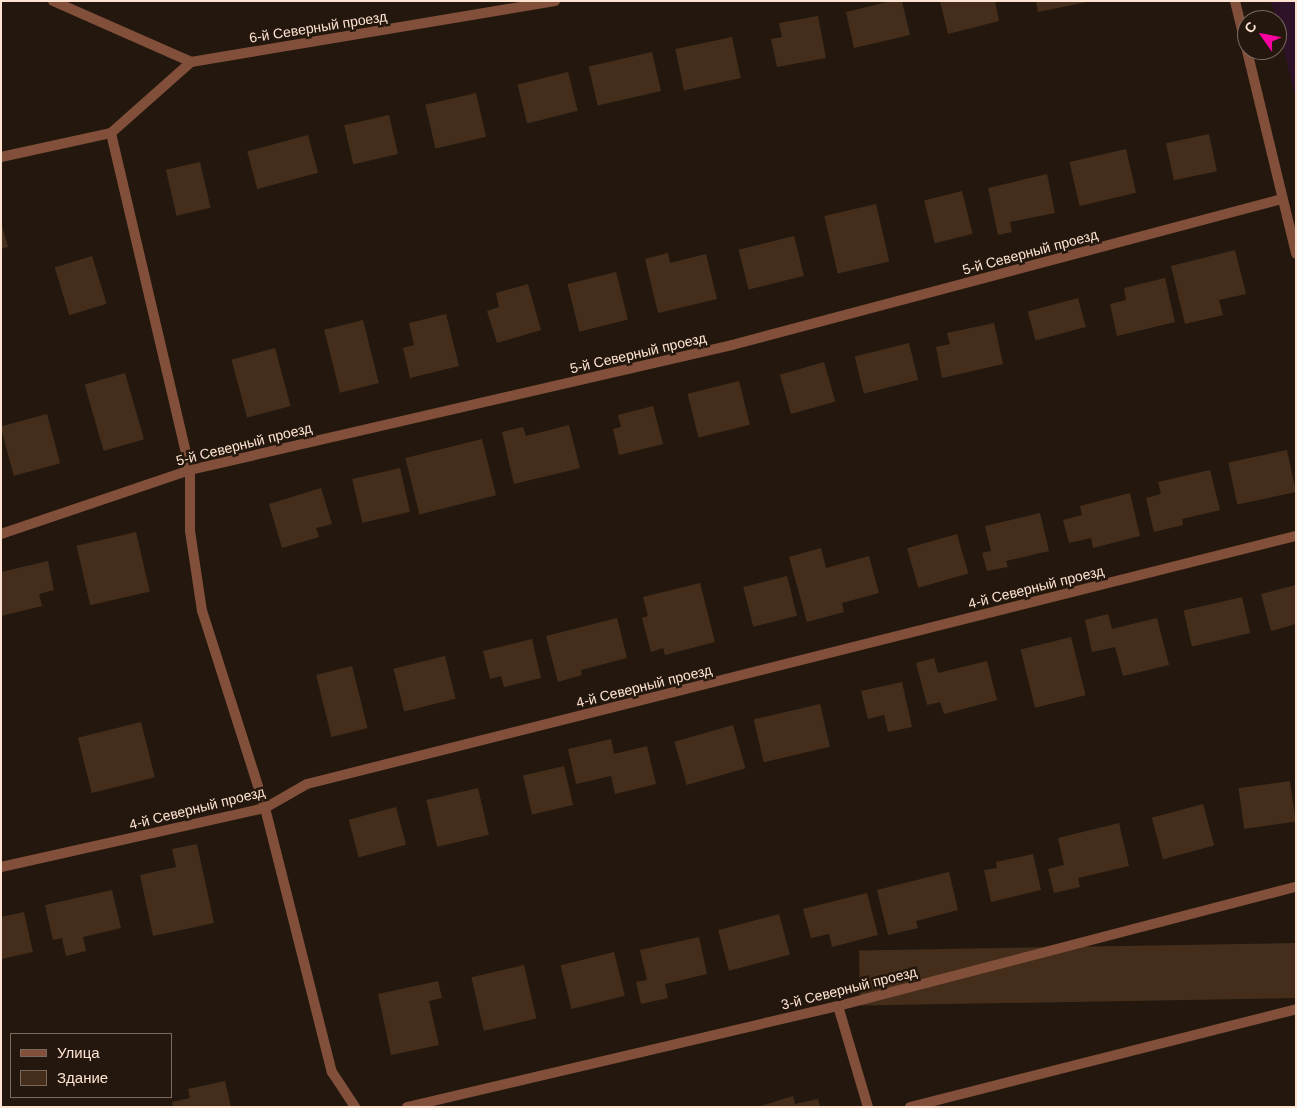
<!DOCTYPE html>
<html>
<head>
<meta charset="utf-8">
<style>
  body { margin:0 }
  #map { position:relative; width:1297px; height:1108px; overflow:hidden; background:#24180e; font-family:Helvetica,sans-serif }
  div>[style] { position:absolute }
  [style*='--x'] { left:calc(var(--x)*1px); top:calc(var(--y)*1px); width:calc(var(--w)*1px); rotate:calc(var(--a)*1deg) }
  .green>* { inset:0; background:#2e1227 }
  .building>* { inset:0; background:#442e1b; transform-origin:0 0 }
  .lane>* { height:10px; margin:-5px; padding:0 5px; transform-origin:5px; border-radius:5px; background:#82503a }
  .street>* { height:10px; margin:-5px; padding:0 5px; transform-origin:5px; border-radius:5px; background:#82503a }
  span { translate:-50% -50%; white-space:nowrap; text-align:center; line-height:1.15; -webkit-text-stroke:5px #24180e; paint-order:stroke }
  .street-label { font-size:14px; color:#fee3d2 }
  .frame { position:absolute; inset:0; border:2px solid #fee3d2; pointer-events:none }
  .legend { position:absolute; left:10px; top:1033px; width:162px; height:65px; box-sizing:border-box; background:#24180e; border:1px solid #7b695c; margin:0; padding:6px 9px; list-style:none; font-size:15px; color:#fee3d2 }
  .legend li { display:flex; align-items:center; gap:10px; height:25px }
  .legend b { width:25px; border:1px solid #7b695c }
  .north { position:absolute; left:1237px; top:10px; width:50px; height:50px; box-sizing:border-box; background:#24180e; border:1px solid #7b695c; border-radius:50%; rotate:303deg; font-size:14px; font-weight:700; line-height:20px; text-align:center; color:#fee3d2 }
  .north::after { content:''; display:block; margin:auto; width:18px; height:22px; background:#f903a0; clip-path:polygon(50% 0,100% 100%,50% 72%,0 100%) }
</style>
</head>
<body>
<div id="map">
  <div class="green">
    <div style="clip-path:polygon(1271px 1px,1296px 1px,1296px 101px,1277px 20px)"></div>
  </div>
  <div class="building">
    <div style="clip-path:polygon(891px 1px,902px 1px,910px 35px,854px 48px,846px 12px)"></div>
    <div style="clip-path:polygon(940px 1px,995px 1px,999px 21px,948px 34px)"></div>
    <div style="clip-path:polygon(1036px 1px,1087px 1px,1087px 2px,1038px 12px)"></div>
    <div style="clip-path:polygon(818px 16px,826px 58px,777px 67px,771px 39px,782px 37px,779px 23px)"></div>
    <div style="left:732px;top:37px;width:42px;height:58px;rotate:78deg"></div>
    <div style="left:652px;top:52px;width:40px;height:65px;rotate:77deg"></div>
    <div style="left:568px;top:72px;width:40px;height:52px;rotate:76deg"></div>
    <div style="left:476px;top:93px;width:45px;height:52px;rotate:77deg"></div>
    <div style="left:389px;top:115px;width:40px;height:46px;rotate:77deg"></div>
    <div style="left:1209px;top:134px;width:38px;height:44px;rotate:78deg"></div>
    <div style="left:308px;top:135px;width:39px;height:63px;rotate:75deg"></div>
    <div style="left:1126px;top:149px;width:45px;height:58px;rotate:77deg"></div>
    <div style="left:200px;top:162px;width:47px;height:35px;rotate:77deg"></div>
    <div style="clip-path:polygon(1047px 174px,1055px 213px,1010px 222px,1012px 232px,998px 235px,988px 188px)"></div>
    <div style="left:962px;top:191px;width:44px;height:39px;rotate:76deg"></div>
    <div style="left:876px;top:204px;width:59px;height:53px;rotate:77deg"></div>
    <div style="clip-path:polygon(1px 222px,8px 247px,1px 249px)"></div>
    <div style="left:794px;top:236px;width:41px;height:57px;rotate:76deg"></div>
    <div style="clip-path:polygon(1235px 250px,1246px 294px,1219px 300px,1223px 315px,1185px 324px,1171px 266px)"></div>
    <div style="clip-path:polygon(668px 253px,670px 263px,706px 254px,717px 299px,658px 313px,645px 259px)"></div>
    <div style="left:92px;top:256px;width:50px;height:39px;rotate:73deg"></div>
    <div style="left:616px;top:272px;width:49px;height:50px;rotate:76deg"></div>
    <div style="clip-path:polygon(1165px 278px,1175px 322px,1117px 336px,1110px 304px,1126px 300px,1124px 288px)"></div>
    <div style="clip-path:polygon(528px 284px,541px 330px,497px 343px,487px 311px,499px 307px,496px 293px)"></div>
    <div style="left:1078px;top:298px;width:30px;height:52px;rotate:75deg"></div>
    <div style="clip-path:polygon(446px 314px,459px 366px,410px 378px,403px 348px,414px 345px,409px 323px)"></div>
    <div style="left:363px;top:320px;width:65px;height:40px;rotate:76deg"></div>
    <div style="clip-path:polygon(994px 323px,1003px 364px,942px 378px,936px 347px,950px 344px,947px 333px)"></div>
    <div style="left:909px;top:343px;width:38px;height:56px;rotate:76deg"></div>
    <div style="left:275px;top:348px;width:60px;height:45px;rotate:75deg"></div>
    <div style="left:824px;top:362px;width:41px;height:46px;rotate:74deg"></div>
    <div style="left:125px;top:373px;width:69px;height:42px;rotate:74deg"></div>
    <div style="left:739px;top:381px;width:45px;height:53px;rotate:76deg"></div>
    <div style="clip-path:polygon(653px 406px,663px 444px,619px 455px,613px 429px,621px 427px,618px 415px)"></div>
    <div style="left:47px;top:414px;width:51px;height:48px;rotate:75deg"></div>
    <div style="clip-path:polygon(569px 425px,580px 468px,514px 484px,502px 432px,523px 427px,526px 436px)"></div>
    <div style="left:482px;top:439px;width:58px;height:79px;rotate:76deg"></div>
    <div style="left:1287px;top:450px;width:43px;height:60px;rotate:78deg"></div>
    <div style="left:400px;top:468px;width:45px;height:49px;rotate:77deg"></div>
    <div style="clip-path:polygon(1210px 470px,1220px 510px,1182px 519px,1183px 525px,1154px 532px,1146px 498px,1161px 494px,1158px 482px)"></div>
    <div style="clip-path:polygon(321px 488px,332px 524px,316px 528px,319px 537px,282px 548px,269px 504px)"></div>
    <div style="clip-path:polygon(1130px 493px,1140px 536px,1093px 548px,1091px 538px,1069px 543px,1063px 520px,1082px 515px,1080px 506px)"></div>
    <div style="clip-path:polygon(1040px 513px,1049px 551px,1006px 561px,1008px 567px,987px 571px,982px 553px,991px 551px,985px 526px)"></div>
    <div style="left:136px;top:532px;width:61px;height:61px;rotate:77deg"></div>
    <div style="left:957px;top:534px;width:41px;height:52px;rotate:74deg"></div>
    <div style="clip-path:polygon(821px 548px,826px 568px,869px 556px,879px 593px,842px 603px,844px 612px,807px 622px,789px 557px)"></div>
    <div style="clip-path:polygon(48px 561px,54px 590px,39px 594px,42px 606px,1px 616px,1px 572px)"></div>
    <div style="left:787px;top:576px;width:41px;height:45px;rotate:76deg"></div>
    <div style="clip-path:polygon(700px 583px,715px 642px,665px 655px,663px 648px,651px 652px,642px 618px,648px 616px,643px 597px)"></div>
    <div style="clip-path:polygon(1296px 585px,1296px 624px,1271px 631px,1261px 594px)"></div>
    <div style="left:1242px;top:597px;width:37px;height:60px;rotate:77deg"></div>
    <div style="clip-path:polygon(1108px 614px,1112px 629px,1157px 618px,1169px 665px,1123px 676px,1115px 647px,1092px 652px,1085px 620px)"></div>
    <div style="clip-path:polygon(617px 618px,627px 658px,581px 670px,582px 675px,558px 682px,546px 636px)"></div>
    <div style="left:1071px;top:637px;width:60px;height:52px;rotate:76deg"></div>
    <div style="clip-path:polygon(532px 639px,541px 678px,504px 687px,501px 676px,490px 679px,483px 651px)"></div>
    <div style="left:445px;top:656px;width:44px;height:53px;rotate:76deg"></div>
    <div style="clip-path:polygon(934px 658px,938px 673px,987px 661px,997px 700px,944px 714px,940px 702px,927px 705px,916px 663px)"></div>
    <div style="left:352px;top:666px;width:64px;height:37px;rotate:76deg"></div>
    <div style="clip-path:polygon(902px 682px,912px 727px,888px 732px,884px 715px,868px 719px,861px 691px)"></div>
    <div style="left:820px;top:704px;width:44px;height:68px;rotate:77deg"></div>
    <div style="left:141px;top:722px;width:57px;height:65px;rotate:76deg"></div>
    <div style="left:733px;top:725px;width:45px;height:61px;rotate:74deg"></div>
    <div style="clip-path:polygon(611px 739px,614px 754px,647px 746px,656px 784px,615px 794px,611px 776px,576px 784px,568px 749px)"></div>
    <div style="left:564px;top:766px;width:40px;height:42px;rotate:77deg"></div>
    <div style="left:1290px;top:781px;width:41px;height:52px;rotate:82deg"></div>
    <div style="left:478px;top:788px;width:48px;height:53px;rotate:77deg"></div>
    <div style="left:1203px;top:804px;width:43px;height:53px;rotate:75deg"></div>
    <div style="left:396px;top:807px;width:39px;height:49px;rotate:75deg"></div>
    <div style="clip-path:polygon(1119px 823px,1129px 866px,1078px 878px,1080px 887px,1054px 893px,1048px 869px,1064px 865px,1058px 838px)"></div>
    <div style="clip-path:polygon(197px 844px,214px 923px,153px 936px,140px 875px,176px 867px,172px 849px)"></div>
    <div style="clip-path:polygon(1033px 854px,1041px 890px,991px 902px,984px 870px,997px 868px,996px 862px)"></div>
    <div style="clip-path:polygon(949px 872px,958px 910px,916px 921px,918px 928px,888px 935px,877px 890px)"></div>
    <div style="clip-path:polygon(112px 890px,121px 928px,83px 937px,86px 951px,66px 956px,62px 938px,53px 940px,45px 905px)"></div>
    <div style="clip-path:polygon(867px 893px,878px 935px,832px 947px,829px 934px,811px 938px,803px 909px)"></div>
    <div style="clip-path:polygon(24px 912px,33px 952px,1px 959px,1px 917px)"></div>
    <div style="left:779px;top:914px;width:42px;height:63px;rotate:75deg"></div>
    <div style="clip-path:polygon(699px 937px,707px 974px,665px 984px,668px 998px,641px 1004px,636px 982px,647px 980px,640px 950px)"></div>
    <div style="left:1295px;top:943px;width:55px;height:436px;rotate:89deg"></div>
    <div style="left:614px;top:952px;width:45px;height:55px;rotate:76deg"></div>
    <div style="left:524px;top:965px;width:55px;height:54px;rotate:77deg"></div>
    <div style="clip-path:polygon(438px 981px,442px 998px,429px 1001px,439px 1045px,391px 1055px,378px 994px)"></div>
    <div style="clip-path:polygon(225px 1081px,231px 1107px,173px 1107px,172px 1102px,190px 1098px,188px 1089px)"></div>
    <div style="clip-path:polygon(793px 1096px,795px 1104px,818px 1099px,820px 1107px,758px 1107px)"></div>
  </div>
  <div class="lane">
    <div style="--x:1;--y:157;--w:113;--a:-12.3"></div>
    <div style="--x:265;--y:808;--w:272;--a:75.8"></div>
    <div style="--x:332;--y:1072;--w:42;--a:56.7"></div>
    <div style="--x:838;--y:1006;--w:105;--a:73.5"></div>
    <div style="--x:910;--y:1107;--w:398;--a:-14.2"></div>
  </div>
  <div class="street">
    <div style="--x:53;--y:1;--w:151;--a:23.8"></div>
    <div style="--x:1235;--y:1;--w:260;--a:76.4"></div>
    <div style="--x:1;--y:534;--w:200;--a:-18.7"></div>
    <div style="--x:190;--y:470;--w:556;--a:-12.99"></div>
    <div style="--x:732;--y:345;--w:569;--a:-14.87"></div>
    <div style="--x:265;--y:808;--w:207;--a:-107.7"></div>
    <div style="--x:202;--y:611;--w:81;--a:-98.5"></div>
    <div style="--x:190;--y:531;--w:61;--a:-90"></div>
    <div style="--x:190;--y:470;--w:346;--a:-103.2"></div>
    <div style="--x:111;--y:133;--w:107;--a:-41.6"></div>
    <div style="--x:191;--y:62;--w:369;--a:-9.5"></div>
    <div style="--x:1;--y:867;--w:271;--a:-12.6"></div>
    <div style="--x:265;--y:808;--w:48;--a:-29.7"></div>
    <div style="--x:307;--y:784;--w:1020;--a:-14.08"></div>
    <div style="--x:407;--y:1107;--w:443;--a:-13.2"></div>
    <div style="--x:838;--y:1006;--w:473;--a:-14.6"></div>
  </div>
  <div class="street-label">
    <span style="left:318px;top:27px;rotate:-9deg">6-й Северный проезд</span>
    <span style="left:1030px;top:252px;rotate:-15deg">5-й Северный проезд</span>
    <span style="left:638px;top:353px;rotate:-13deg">5-й Северный проезд</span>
    <span style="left:244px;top:444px;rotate:-14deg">5-й Северный проезд</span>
    <span style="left:1036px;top:587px;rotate:-14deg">4-й Северный проезд</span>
    <span style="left:644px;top:686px;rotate:-14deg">4-й Северный проезд</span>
    <span style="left:197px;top:808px;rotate:-14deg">4-й Северный проезд</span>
    <span style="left:849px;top:988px;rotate:-14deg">3-й Северный проезд</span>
  </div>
  <div class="frame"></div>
  <ul class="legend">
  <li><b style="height:6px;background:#82503a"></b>Улица</li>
  <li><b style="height:14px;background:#442e1b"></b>Здание</li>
  </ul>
  <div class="north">С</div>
</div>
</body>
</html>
